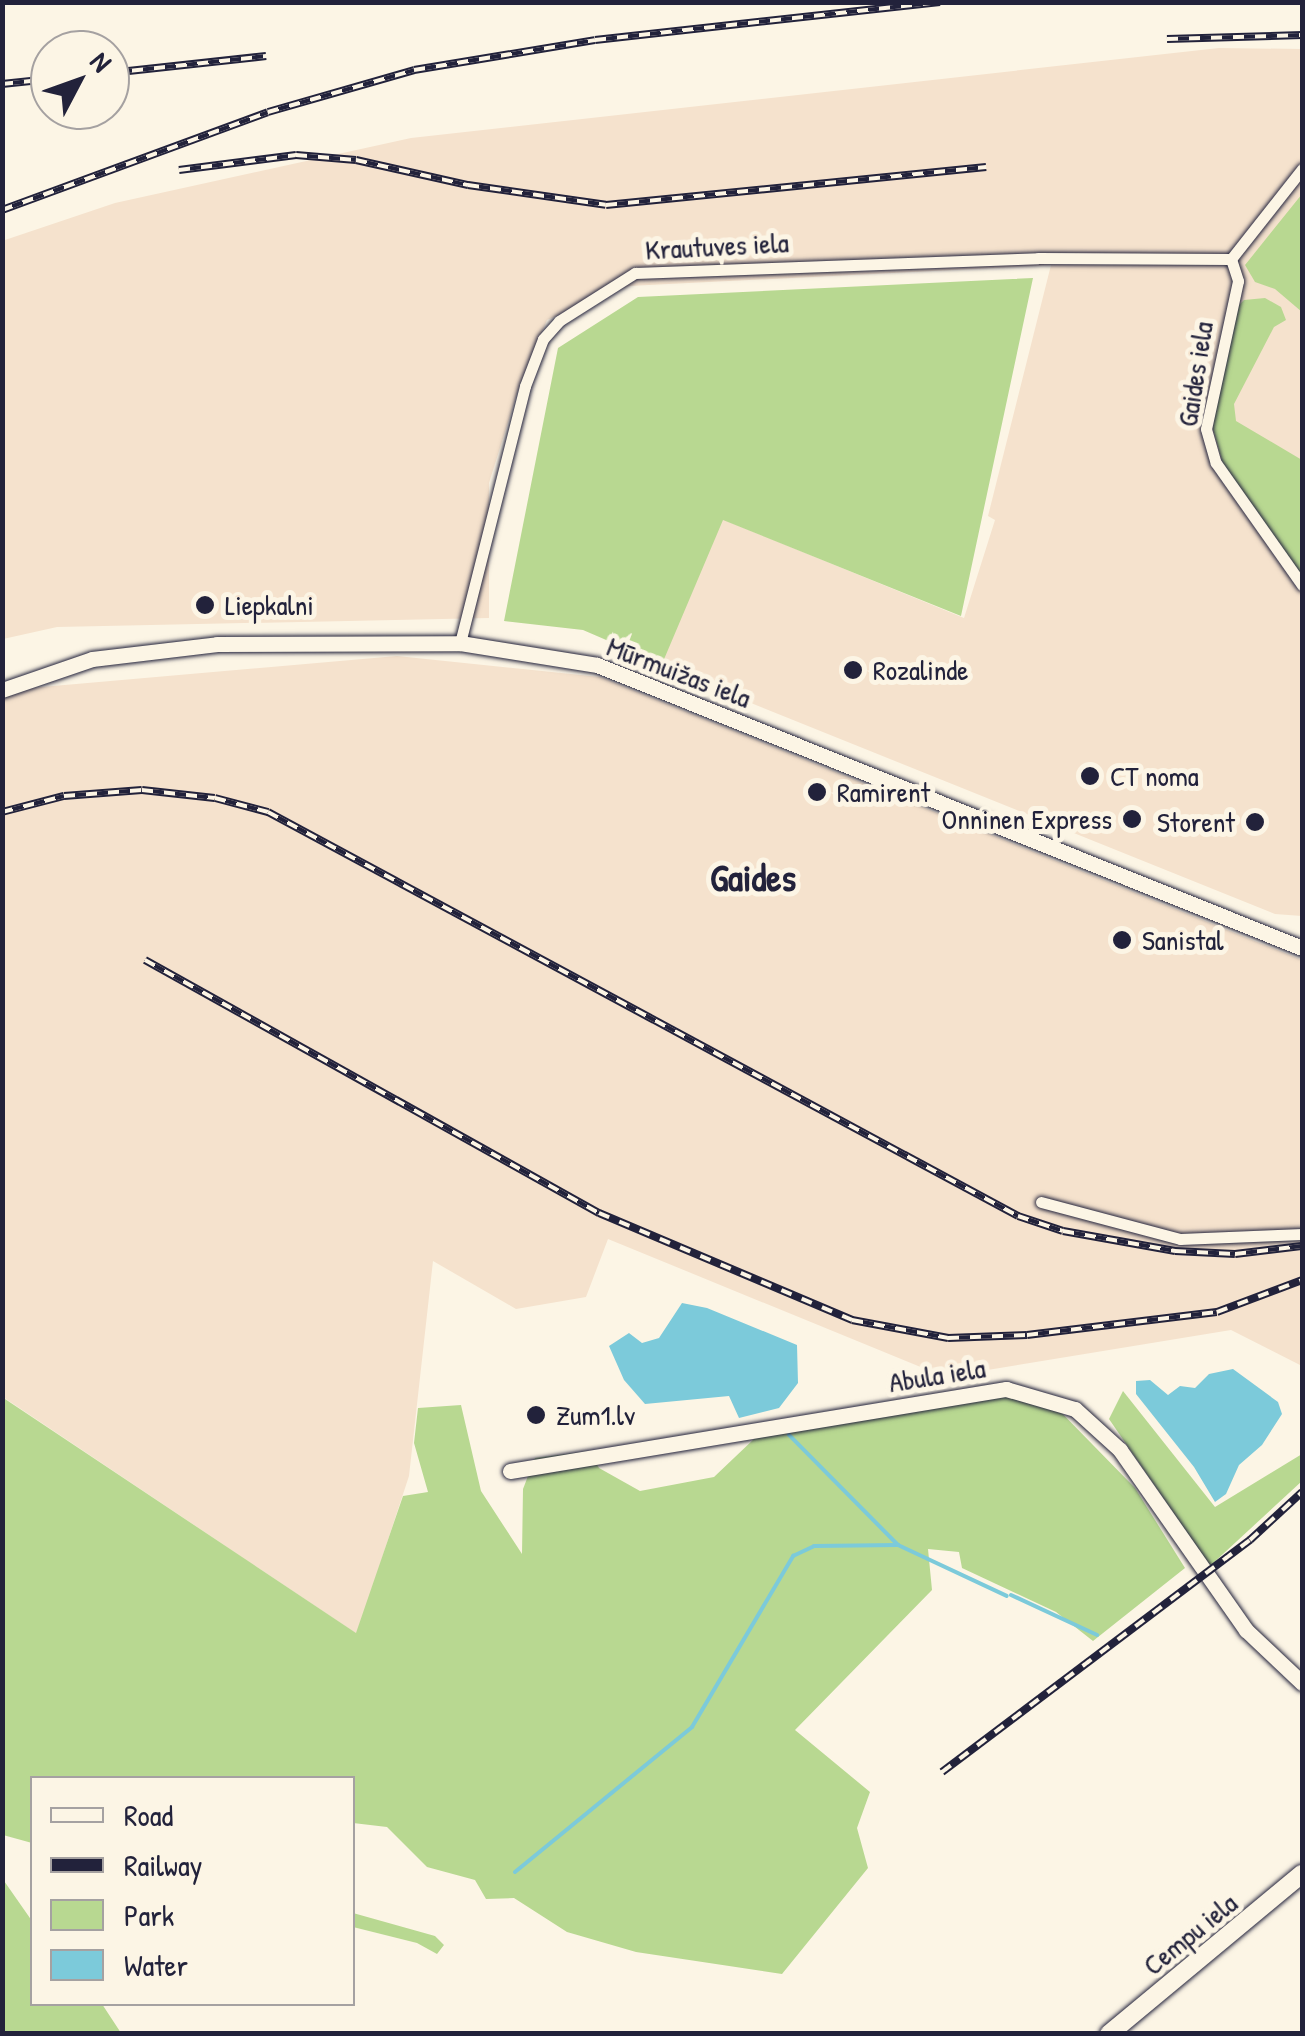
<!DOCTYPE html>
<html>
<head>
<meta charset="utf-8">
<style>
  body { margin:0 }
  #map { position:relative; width:1305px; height:2036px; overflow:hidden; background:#fcf5e5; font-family:"Patrick Hand",sans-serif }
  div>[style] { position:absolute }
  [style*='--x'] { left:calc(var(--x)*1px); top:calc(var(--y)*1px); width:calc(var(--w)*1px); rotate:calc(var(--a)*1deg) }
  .built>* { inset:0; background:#f5e2cd }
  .green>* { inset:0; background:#b8d891 }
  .water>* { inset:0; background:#7ccada }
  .stream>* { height:4px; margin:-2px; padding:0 2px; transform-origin:2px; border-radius:2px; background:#7ccada }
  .roads { filter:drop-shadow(0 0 2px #22223b) drop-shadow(0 0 2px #22223b) }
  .minor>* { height:11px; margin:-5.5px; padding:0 5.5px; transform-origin:5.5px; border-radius:5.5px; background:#fcf5e5 }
  .tertiary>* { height:15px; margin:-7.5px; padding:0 7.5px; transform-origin:7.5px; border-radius:7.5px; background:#fcf5e5 }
  .secondary>* { height:18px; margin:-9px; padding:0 9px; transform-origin:9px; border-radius:9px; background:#fcf5e5 }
  .rail>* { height:8px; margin-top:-4px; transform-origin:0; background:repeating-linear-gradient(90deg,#fcf5e5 0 11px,#22223b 0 22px); box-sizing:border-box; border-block:2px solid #22223b }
  .dots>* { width:28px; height:28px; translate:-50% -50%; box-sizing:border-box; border:5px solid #fcf5e5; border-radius:50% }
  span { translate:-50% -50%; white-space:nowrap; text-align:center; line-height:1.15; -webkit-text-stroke:10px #fcf5e5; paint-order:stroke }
  .street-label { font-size:28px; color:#22223b }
  .poi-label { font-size:28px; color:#22223b }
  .left { translate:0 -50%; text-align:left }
  .right { translate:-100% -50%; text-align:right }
  .district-label { font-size:38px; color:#22223b; font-weight:700 }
  .frame { position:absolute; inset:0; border:5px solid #22223b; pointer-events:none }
  .legend { position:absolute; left:30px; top:1776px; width:325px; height:230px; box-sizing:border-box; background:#fcf5e5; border:2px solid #a5a1a1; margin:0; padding:12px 18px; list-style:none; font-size:30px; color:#22223b }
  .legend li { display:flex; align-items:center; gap:20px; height:50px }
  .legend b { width:50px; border:2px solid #a5a1a1 }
  .north { position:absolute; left:30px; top:30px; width:100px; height:100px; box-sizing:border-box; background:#fcf5e5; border:2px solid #a5a1a1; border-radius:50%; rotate:49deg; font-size:28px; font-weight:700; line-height:40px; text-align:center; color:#22223b }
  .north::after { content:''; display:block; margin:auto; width:35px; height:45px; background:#22223b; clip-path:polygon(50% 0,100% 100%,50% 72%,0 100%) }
</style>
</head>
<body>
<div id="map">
  <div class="built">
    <div style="clip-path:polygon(1219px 48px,1302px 49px,1302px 916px,1275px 914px,659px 666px,722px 519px,964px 618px,995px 520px,988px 516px,1051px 265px,629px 286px,547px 320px,520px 384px,489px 483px,489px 618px,57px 627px,3px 639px,2px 241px,115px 203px,411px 138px)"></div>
    <div style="clip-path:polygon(397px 656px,600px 677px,1302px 960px,1302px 1366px,1231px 1330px,945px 1377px,608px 1239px,586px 1297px,516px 1309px,433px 1261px,409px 1476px,357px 1634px,3px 1397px,3px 699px,19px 689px)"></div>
  </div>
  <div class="green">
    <div style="clip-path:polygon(1302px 194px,1302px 312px,1275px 289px,1255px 282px,1245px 265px)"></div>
    <div style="clip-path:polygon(1033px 278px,961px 616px,723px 520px,662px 664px,583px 630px,504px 621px,558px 348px,638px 297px)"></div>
    <div style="clip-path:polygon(1265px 298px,1281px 307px,1286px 320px,1274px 327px,1234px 404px,1236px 421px,1302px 460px,1302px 577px,1223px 464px,1213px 429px,1216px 394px,1237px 307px,1244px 300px)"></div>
    <div style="clip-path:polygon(1123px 1391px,1215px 1507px,1302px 1454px,1302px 1481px,1210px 1566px,1109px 1419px)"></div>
    <div style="clip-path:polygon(1004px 1394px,1051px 1402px,1135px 1488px,1185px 1568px,1093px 1641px,1056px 1612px,962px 1568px,959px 1552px,928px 1549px,932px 1590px,795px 1730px,870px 1792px,857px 1828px,868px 1868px,782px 1974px,636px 1952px,567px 1932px,514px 1898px,486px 1899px,475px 1880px,427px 1867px,387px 1827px,353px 1823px,352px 1778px,32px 1778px,32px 1843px,3px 1835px,2px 1397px,356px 1633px,403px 1496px,428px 1492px,414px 1443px,418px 1408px,461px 1405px,481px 1491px,522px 1554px,523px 1489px,535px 1458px,589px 1451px,599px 1468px,640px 1491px,714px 1477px,755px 1438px)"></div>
    <div style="clip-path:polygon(2px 1878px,32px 1921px,32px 2004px,102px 2004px,121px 2033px,3px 2033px)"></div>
    <div style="clip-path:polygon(353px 1913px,435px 1936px,444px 1945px,437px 1954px,417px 1943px,353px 1927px)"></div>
  </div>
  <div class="water">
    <div style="clip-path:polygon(682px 1303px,707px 1308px,797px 1345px,798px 1383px,779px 1408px,739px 1418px,729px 1396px,645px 1404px,624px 1380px,609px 1346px,629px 1333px,642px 1343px,659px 1338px)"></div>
    <div style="clip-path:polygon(1233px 1369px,1278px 1402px,1282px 1414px,1262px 1445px,1239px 1465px,1226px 1494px,1215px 1502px,1194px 1467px,1136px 1394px,1136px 1381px,1150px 1380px,1168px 1395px,1180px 1386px,1195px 1388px,1209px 1374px)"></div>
  </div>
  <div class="stream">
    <div style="--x:898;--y:1545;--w:120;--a:25.1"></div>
    <div style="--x:1011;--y:1595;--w:95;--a:24.9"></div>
    <div style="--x:515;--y:1872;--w:229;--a:-39.3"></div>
    <div style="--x:692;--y:1727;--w:199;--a:-59.4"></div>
    <div style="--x:793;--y:1556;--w:23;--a:-25"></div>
    <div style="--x:814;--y:1546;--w:84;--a:-0.7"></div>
    <div style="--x:898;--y:1545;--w:155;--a:-134.7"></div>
    <div style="--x:523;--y:2034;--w:29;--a:0"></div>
  </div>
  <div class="roads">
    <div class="minor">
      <div style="--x:1231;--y:259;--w:23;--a:72"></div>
      <div style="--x:1238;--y:281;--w:151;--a:102.2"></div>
      <div style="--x:1206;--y:429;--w:35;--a:74"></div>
      <div style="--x:1216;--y:463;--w:149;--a:54.8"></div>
      <div style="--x:1231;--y:259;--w:115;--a:-51.7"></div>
      <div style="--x:460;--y:643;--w:265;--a:-75.8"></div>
      <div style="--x:525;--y:386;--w:50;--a:-69"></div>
      <div style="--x:543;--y:339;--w:24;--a:-48"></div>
      <div style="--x:559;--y:321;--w:90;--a:-32.3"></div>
      <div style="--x:635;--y:273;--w:403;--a:-2.1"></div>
      <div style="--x:1038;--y:258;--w:193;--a:0.3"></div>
      <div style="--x:1041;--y:1202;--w:144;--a:14.9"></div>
      <div style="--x:1180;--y:1239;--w:122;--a:-2.3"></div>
    </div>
    <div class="tertiary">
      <div style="--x:2;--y:690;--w:95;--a:-19"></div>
      <div style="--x:92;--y:659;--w:126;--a:-6.8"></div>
      <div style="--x:217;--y:644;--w:243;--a:-0.2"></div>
      <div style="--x:460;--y:643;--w:139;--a:9.1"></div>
      <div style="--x:597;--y:665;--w:760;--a:21.87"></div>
      <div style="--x:510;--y:1471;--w:503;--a:-9.39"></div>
      <div style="--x:1006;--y:1389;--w:72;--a:16.2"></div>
      <div style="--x:1075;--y:1409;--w:61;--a:42.3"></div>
      <div style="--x:1120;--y:1450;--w:220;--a:55"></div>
      <div style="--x:1246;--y:1630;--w:77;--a:43.4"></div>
    </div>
    <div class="secondary">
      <div style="--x:1109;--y:2034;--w:251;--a:-39.7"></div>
    </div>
  </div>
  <div class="rail">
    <div style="--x:1167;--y:39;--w:135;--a:-1.7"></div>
    <div style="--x:110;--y:73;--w:157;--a:-6.2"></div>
    <div style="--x:2;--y:84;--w:48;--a:-5.9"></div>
    <div style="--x:179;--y:170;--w:118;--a:-7.3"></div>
    <div style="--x:296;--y:155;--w:60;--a:4.8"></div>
    <div style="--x:356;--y:160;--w:115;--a:12.6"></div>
    <div style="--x:468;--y:185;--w:139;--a:8.2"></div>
    <div style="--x:606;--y:205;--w:382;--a:-5.7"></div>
    <div style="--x:2;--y:210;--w:283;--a:-20.2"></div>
    <div style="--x:268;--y:112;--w:152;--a:-16"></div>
    <div style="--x:414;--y:70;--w:183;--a:-9.4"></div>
    <div style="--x:595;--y:40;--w:347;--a:-6.3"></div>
    <div style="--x:2;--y:812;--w:64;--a:-14.5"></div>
    <div style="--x:64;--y:796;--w:78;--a:-4.4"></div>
    <div style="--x:142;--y:790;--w:73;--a:6.3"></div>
    <div style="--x:215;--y:798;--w:55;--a:14.8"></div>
    <div style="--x:268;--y:812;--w:852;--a:28.31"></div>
    <div style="--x:1018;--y:1216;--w:47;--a:18.4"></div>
    <div style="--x:1063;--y:1231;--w:114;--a:10.1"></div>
    <div style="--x:1175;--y:1251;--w:60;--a:2.9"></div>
    <div style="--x:1235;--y:1254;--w:67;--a:-6.8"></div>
    <div style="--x:145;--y:960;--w:520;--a:29.13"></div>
    <div style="--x:599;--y:1213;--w:275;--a:22.9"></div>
    <div style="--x:852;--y:1320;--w:98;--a:10.6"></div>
    <div style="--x:948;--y:1338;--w:79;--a:-2.2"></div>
    <div style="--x:1027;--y:1335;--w:191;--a:-6.9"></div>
    <div style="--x:1217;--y:1312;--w:91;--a:-20.6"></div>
    <div style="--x:942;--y:1772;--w:386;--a:-37"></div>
    <div style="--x:1250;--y:1540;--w:71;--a:-42.7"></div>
  </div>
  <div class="dots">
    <div style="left:205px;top:605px;background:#22223b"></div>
    <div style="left:853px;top:670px;background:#22223b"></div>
    <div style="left:1090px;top:776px;background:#22223b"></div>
    <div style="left:817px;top:792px;background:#22223b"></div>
    <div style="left:1132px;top:819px;background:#22223b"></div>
    <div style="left:1255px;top:822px;background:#22223b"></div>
    <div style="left:1122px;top:940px;background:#22223b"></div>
    <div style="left:536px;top:1415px;background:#22223b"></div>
  </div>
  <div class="street-label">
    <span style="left:717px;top:246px;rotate:-3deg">Krautuves iela</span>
    <span style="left:1195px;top:374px;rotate:-81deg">Gaides iela</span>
    <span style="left:679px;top:672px;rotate:21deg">Mūrmuižas iela</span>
    <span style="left:937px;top:1375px;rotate:-9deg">Abula iela</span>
    <span style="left:1190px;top:1934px;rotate:-39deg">Cempu iela</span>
  </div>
  <div class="poi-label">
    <span class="left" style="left:225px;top:605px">Liepkalni</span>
    <span class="left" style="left:873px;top:670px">Rozalinde</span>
    <span class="left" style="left:1110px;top:776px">CT noma</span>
    <span class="left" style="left:837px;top:792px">Ramirent</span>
    <span class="right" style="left:1112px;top:819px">Onninen Express</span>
    <span class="right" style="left:1235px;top:822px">Storent</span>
    <span class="left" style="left:1142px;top:940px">Sanistal</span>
    <span class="left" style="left:556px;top:1415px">Zum1.lv</span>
  </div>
  <div class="district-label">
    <span style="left:753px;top:878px">Gaides</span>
  </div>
  <div class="frame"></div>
  <ul class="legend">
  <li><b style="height:12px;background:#fcf5e5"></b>Road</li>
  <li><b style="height:12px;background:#22223b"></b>Railway</li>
  <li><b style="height:28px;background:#b8d891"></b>Park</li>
  <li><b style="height:28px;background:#7ccada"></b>Water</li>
  </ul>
  <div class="north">N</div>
</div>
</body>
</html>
